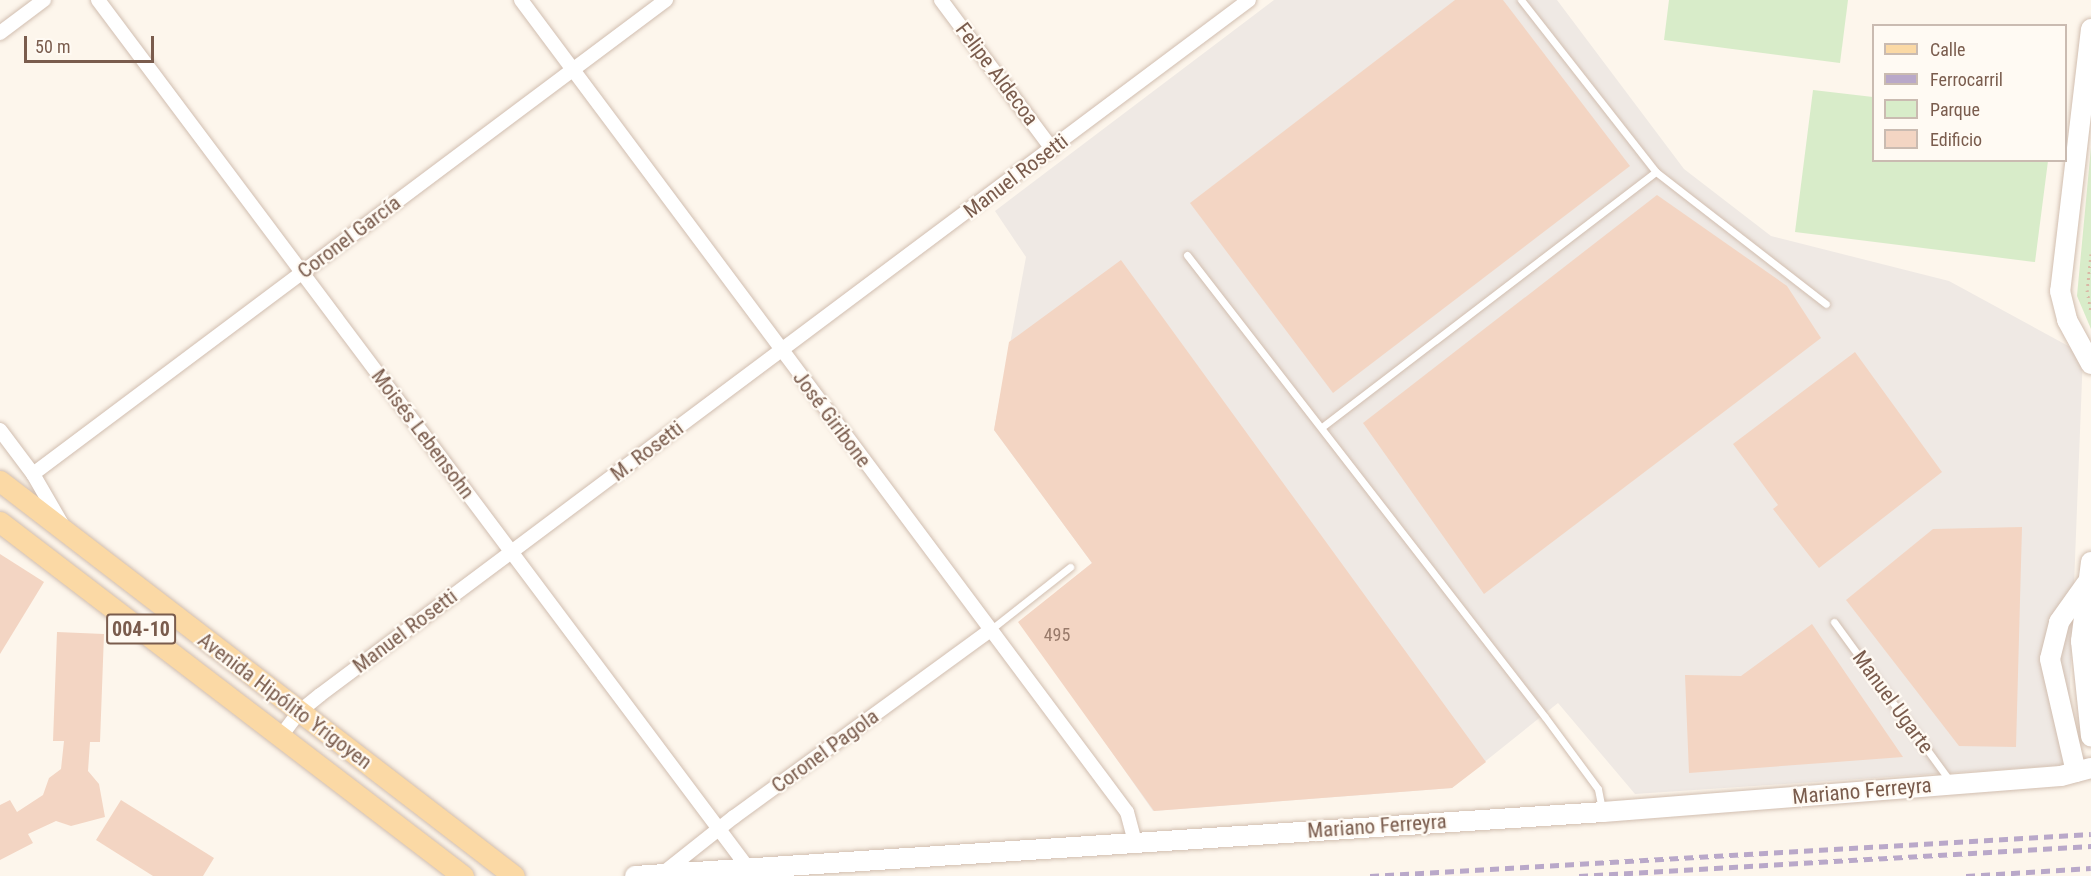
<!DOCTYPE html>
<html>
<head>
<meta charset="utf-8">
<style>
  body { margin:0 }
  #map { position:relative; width:2091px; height:876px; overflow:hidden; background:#fdf6ec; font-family:"Roboto Condensed",sans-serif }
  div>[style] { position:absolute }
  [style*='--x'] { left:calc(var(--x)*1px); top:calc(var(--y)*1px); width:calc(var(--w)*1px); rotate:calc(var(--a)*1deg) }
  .industrial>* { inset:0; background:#efe9e4 }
  .green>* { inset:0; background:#d8ecc9 }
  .building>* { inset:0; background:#f3d5c3 }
  .path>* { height:3px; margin-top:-1.5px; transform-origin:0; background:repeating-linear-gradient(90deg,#d9b8a5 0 1.5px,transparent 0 6px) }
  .roads { filter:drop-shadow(0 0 2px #d1beb0) drop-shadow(0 0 2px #d1beb0) }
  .lane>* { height:7px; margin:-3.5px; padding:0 3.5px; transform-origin:3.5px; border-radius:3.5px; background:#fff }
  .street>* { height:14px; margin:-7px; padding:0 7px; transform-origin:7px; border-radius:7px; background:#fff }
  .secondary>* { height:20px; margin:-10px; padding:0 10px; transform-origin:10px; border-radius:10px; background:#fff }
  .primary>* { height:21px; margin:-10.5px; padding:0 10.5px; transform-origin:10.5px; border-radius:10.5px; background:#fbd9a5 }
  .rail>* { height:4.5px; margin-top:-2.25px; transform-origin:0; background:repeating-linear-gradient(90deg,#b9a8c9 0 9px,transparent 0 15px) }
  span { translate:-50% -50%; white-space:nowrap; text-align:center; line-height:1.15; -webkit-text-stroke:4.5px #fffaf3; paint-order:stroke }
  .number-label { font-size:18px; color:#987a6a }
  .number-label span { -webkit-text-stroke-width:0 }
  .shield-label span { padding:2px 4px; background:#fffaf3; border:2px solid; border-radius:4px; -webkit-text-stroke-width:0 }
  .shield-label { font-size:20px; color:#7a5c4d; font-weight:700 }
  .street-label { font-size:21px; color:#7a5c4d }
  .legend { position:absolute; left:1872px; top:24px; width:195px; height:138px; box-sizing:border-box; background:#fffaf3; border:2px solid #cabbb1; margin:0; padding:8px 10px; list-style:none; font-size:18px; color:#7a5c4d }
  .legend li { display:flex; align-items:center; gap:12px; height:30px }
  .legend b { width:30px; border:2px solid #cabbb1 }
  .scale { position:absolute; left:24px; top:36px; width:130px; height:27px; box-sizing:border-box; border:3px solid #7a5c4d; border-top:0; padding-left:8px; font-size:18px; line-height:21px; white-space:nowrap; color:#7a5c4d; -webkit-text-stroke:4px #fffaf3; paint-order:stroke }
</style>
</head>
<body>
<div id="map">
  <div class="industrial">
    <div style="clip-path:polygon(1274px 0,1557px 0,1684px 169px,1771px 236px,1949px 281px,2083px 354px,2067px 765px,1635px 794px,1558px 703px,1452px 788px,1153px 811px,1058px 675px,1095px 648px,1057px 591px,1092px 563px,994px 430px,1026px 257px,995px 211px)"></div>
  </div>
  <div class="green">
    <div style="clip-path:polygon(1669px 0,1848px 0,1840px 63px,1664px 40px)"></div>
    <div style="clip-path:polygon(1813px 90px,1873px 97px,1874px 160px,2048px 161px,2035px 262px,1795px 232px)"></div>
    <div style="clip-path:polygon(2091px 147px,2091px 329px,2077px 296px)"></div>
  </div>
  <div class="building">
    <div style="clip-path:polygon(1455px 0,1503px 0,1630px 166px,1333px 393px,1190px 203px)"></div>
    <div style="clip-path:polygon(1657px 195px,1787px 286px,1821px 338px,1484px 594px,1363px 423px)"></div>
    <div style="clip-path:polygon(1121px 260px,1486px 762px,1452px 788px,1154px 811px,1018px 622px,1092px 563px,994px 430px,1009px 342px)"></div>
    <div style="clip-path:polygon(1855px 352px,1942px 472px,1819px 568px,1773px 509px,1778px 505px,1733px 444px)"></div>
    <div style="clip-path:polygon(2022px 527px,2016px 747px,1959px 746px,1846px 600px,1933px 529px)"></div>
    <div style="clip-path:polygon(0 554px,44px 582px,0 654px)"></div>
    <div style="clip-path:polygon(1812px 624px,1903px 757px,1689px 773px,1685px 675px,1741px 676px)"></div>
    <div style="clip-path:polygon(57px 632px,104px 634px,100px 742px,90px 742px,88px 771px,99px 784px,105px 817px,71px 826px,56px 821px,28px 834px,33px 843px,0 860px,0 805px,10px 800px,17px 812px,43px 795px,49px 778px,61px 769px,64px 741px,53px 741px)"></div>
    <div style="clip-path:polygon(121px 800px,214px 858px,203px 876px,153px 876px,96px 840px)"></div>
  </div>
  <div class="path">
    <div style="--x:2091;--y:254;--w:36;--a:96"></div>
    <div style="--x:2087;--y:290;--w:22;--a:80"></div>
  </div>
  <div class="roads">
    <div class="lane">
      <div style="--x:1656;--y:172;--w:215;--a:37.8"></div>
      <div style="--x:1187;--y:255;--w:584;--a:52.23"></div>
      <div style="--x:1545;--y:717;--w:89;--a:53.6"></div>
      <div style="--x:1598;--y:789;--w:20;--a:79"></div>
      <div style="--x:1322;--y:427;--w:420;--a:-37.4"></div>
      <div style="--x:1656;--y:172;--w:219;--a:-128.1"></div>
      <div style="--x:1834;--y:622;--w:197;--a:53.9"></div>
      <div style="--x:990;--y:630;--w:102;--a:-38.2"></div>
    </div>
    <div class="street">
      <div style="--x:98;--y:0;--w:1084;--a:53.17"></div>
      <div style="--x:521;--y:0;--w:1013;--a:53.27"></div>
      <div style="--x:1127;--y:812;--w:31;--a:75"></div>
      <div style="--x:941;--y:0;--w:186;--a:53.3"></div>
      <div style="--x:0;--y:33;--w:55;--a:-36.9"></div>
      <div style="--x:0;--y:430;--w:55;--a:53.1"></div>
      <div style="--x:33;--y:474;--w:58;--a:59.9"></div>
      <div style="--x:33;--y:474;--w:791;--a:-36.83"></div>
      <div style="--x:281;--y:736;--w:30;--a:-53"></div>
      <div style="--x:299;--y:712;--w:27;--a:-39"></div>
      <div style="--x:320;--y:695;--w:1160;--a:-36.8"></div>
      <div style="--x:662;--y:874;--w:92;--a:-38.4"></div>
      <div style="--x:734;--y:817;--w:317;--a:-36.1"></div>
    </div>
    <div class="secondary">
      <div style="--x:2091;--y:29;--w:264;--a:96.7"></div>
      <div style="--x:2060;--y:291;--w:30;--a:76"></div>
      <div style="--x:2067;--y:320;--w:50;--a:61.4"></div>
      <div style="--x:2091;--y:562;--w:80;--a:97.2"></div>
      <div style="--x:2081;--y:641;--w:96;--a:84"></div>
      <div style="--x:2076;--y:772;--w:116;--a:-103"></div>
      <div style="--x:2050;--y:659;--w:38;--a:-76"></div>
      <div style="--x:2059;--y:622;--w:47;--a:-54.6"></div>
      <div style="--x:635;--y:876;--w:970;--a:-3.78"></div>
      <div style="--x:1603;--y:812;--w:459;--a:-4.5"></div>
      <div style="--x:2061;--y:776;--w:31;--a:-15"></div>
    </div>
    <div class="primary">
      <div style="--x:0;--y:481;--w:648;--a:37.54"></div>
      <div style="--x:0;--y:522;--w:583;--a:37.4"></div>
    </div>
  </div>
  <div class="rail">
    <div style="--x:1370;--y:876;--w:722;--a:-3.33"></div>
    <div style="--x:1579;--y:876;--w:513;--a:-3.35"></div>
    <div style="--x:1966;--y:876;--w:125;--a:-3.7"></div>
  </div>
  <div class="number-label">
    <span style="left:1057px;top:635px">495</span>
  </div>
  <div class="shield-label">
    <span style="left:141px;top:629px">004-10</span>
  </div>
  <div class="street-label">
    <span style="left:997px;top:74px;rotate:53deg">Felipe Aldecoa</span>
    <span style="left:1016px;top:176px;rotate:-37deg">Manuel Rosetti</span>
    <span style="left:349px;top:237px;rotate:-37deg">Coronel García</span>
    <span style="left:832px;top:419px;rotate:53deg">José Giribone</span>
    <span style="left:423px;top:434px;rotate:53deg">Moisés Lebensohn</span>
    <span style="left:647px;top:451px;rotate:-37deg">M. Rosetti</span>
    <span style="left:405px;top:631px;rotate:-37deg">Manuel Rosetti</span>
    <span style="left:285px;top:701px;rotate:37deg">Avenida Hipólito Yrigoyen</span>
    <span style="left:1893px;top:702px;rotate:54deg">Manuel Ugarte</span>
    <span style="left:825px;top:751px;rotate:-36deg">Coronel Pagola</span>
    <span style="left:1862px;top:791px;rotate:-5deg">Mariano Ferreyra</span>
    <span style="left:1377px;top:826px;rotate:-4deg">Mariano Ferreyra</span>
  </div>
  <ul class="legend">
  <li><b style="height:8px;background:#fbd9a5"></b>Calle</li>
  <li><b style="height:8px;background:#b9a8c9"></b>Ferrocarril</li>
  <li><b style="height:16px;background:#d8ecc9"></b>Parque</li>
  <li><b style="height:16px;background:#f3d5c3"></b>Edificio</li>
  </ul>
  <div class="scale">50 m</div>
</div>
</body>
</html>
